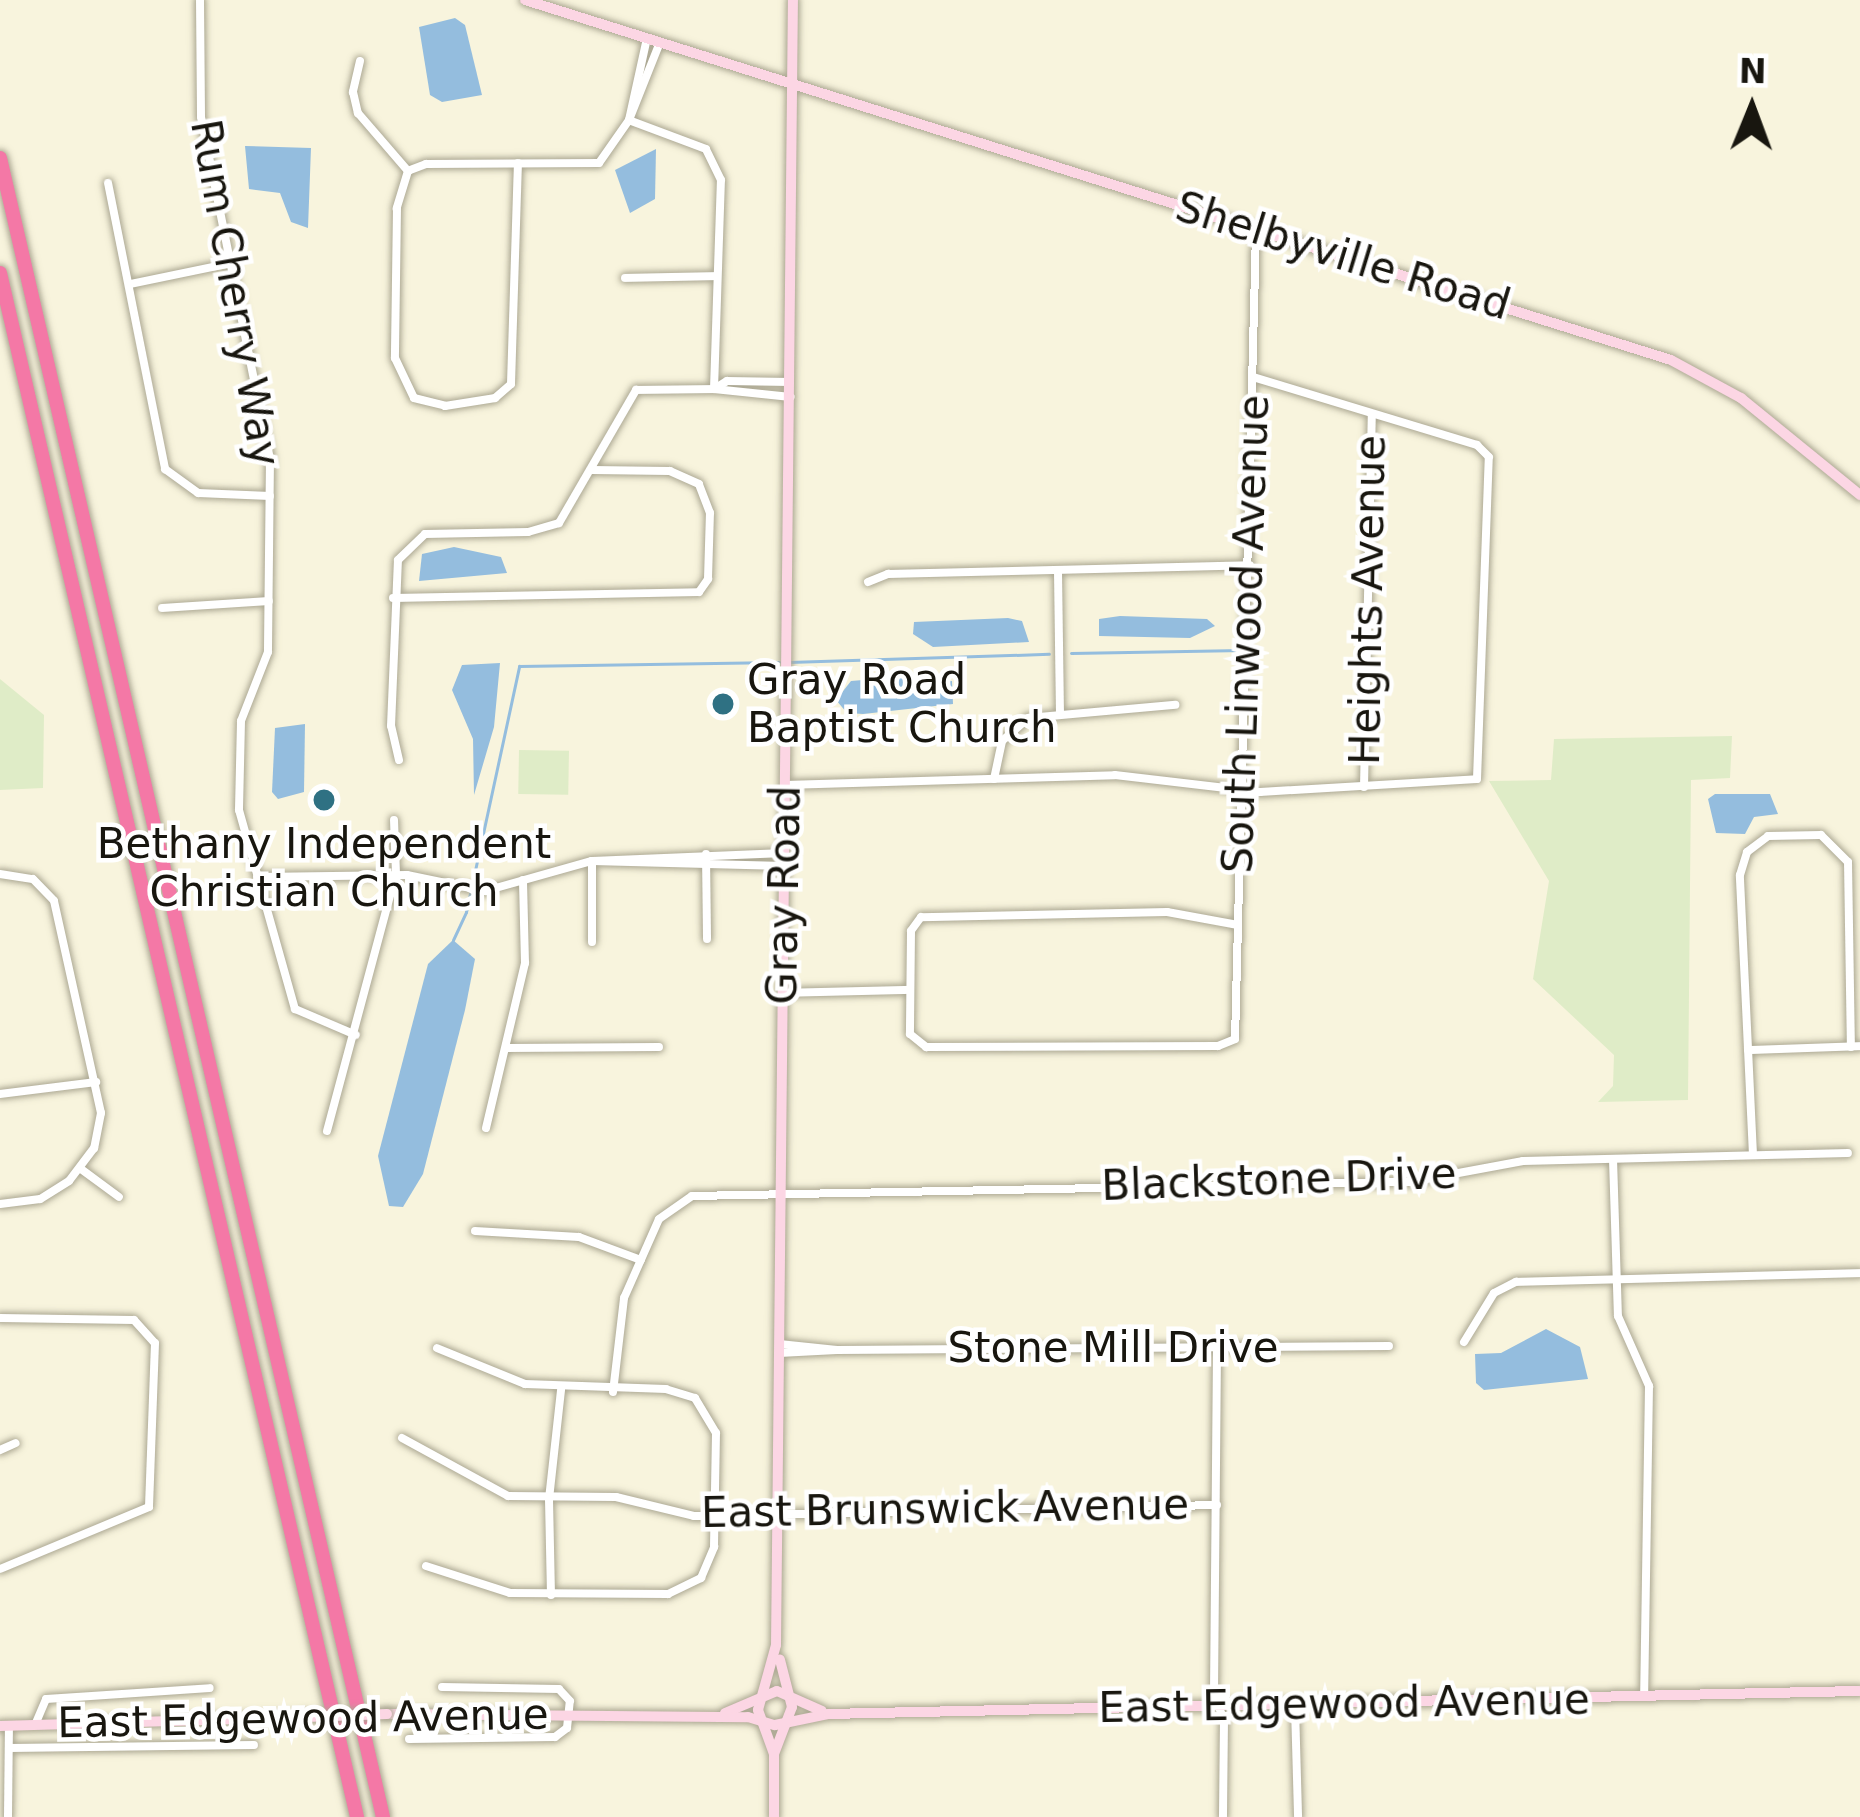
<!DOCTYPE html>
<html>
<head>
<meta charset="utf-8">
<style>
  body { margin:0 }
  #map { position:relative; width:1860px; height:1817px; overflow:hidden; background:#f8f4dd; font-family:"DejaVu Sans",sans-serif }
  div>[style] { position:absolute }
  [style*='--x'] { left:calc(var(--x)*1px); top:calc(var(--y)*1px); width:calc(var(--w)*1px); rotate:calc(var(--a)*1deg) }
  .green>* { inset:0; background:#dfecc7; transform-origin:0 0 }
  .water>* { inset:0; background:#94bdde }
  .stream>* { height:3px; margin:-1.5px; padding:0 1.5px; transform-origin:1.5px; border-radius:1.5px; background:#94bdde }
  .roads { filter:drop-shadow(0 0 3px #aca893) drop-shadow(0 0 3px #aca893) }
  .street>* { height:8px; margin:-4px; padding:0 4px; transform-origin:4px; border-radius:4px; background:#fff }
  .secondary>* { height:10px; margin:-5px; padding:0 5px; transform-origin:5px; border-radius:5px; background:#fcd6e4 }
  .highway>* { height:14px; margin:-7px; padding:0 7px; transform-origin:7px; border-radius:7px; background:#f478a6 }
  .bridges { filter:drop-shadow(0 0 3px #aca893) drop-shadow(0 0 3px #aca893) }
  .secondary-bridge>* { height:10px; margin:-5px; padding:0 5px; transform-origin:5px; border-radius:5px; background:#fcd6e4 }
  .dots>* { width:33px; height:33px; translate:-50% -50%; box-sizing:border-box; border:6px solid #fff; border-radius:50% }
  span { translate:-50% -50%; white-space:nowrap; text-align:center; line-height:1.15; -webkit-text-stroke:9px #fff; paint-order:stroke }
  .street-label { font-size:42px; color:#18160f }
  .poi-label { font-size:42px; color:#18160f }
  .left { translate:0 -50%; text-align:left }
  .north { position:absolute; left:1692px; top:48px; width:120px; height:120px; -webkit-text-stroke:9px #fff; paint-order:stroke; rotate:1deg; font-size:33px; font-weight:700; line-height:48px; text-align:center; color:#18160f }
  .north::after { content:''; display:block; margin:auto; width:42px; height:54px; background:#18160f; clip-path:polygon(50% 0,100% 100%,50% 72%,0 100%) }
</style>
</head>
<body>
<div id="map">
  <div class="green">
    <div style="clip-path:polygon(0 679px,44px 715px,43px 788px,0 790px)"></div>
    <div style="clip-path:polygon(1732px 736px,1730px 778px,1691px 780px,1688px 1100px,1598px 1102px,1613px 1086px,1614px 1055px,1533px 979px,1549px 881px,1489px 781px,1551px 780px,1554px 739px)"></div>
    <div style="left:519px;top:750px;width:50px;height:44px;rotate:1deg"></div>
  </div>
  <div class="water">
    <div style="clip-path:polygon(455px 18px,465px 25px,482px 95px,442px 102px,430px 95px,419px 27px)"></div>
    <div style="clip-path:polygon(245px 146px,311px 148px,308px 228px,291px 222px,280px 193px,249px 189px)"></div>
    <div style="clip-path:polygon(656px 149px,655px 199px,630px 213px,615px 170px)"></div>
    <div style="clip-path:polygon(454px 547px,501px 557px,507px 573px,419px 581px,422px 554px)"></div>
    <div style="clip-path:polygon(1120px 616px,1207px 619px,1215px 626px,1190px 638px,1099px 636px,1099px 619px)"></div>
    <div style="clip-path:polygon(1008px 618px,1022px 621px,1029px 642px,933px 647px,913px 634px,914px 622px)"></div>
    <div style="clip-path:polygon(500px 663px,494px 727px,474px 795px,473px 739px,452px 690px,462px 665px)"></div>
    <div style="clip-path:polygon(899px 677px,952px 681px,953px 704px,863px 714px,847px 713px,836px 700px,851px 681px)"></div>
    <div style="clip-path:polygon(305px 724px,304px 792px,278px 799px,272px 792px,275px 728px)"></div>
    <div style="clip-path:polygon(1715px 794px,1770px 794px,1778px 814px,1754px 817px,1745px 834px,1716px 833px,1708px 799px)"></div>
    <div style="clip-path:polygon(453px 940px,475px 959px,465px 1010px,423px 1174px,403px 1207px,389px 1206px,378px 1156px,428px 964px)"></div>
    <div style="clip-path:polygon(1546px 1329px,1580px 1347px,1588px 1379px,1484px 1390px,1476px 1383px,1475px 1354px,1501px 1353px)"></div>
  </div>
  <div class="stream">
    <div style="--x:1071;--y:653;--w:172;--a:-1"></div>
    <div style="--x:789;--y:662;--w:260;--a:-1.8"></div>
    <div style="--x:453;--y:940;--w:31;--a:-65"></div>
    <div style="--x:466;--y:912;--w:252;--a:-77.8"></div>
    <div style="--x:519;--y:666;--w:260;--a:-0.9"></div>
  </div>
  <div class="roads">
    <div class="street">
      <div style="--x:200;--y:0;--w:117;--a:89.5"></div>
      <div style="--x:201;--y:117;--w:348;--a:78.6"></div>
      <div style="--x:270;--y:458;--w:194;--a:90.6"></div>
      <div style="--x:268;--y:652;--w:74;--a:111.4"></div>
      <div style="--x:241;--y:721;--w:89;--a:91.3"></div>
      <div style="--x:239;--y:810;--w:207;--a:74.3"></div>
      <div style="--x:295;--y:1009;--w:66;--a:23.1"></div>
      <div style="--x:647;--y:38;--w:84;--a:102.4"></div>
      <div style="--x:629;--y:120;--w:84;--a:-68.3"></div>
      <div style="--x:360;--y:61;--w:32;--a:103"></div>
      <div style="--x:353;--y:92;--w:22;--a:77"></div>
      <div style="--x:358;--y:113;--w:77;--a:49.2"></div>
      <div style="--x:408;--y:171;--w:39;--a:107"></div>
      <div style="--x:397;--y:208;--w:150;--a:90.8"></div>
      <div style="--x:395;--y:358;--w:44;--a:64.6"></div>
      <div style="--x:414;--y:398;--w:32;--a:14"></div>
      <div style="--x:445;--y:406;--w:51;--a:-9.1"></div>
      <div style="--x:495;--y:398;--w:21;--a:-41"></div>
      <div style="--x:511;--y:384;--w:221;--a:-88.2"></div>
      <div style="--x:108;--y:183;--w:292;--a:78.7"></div>
      <div style="--x:165;--y:469;--w:41;--a:36"></div>
      <div style="--x:198;--y:493;--w:72;--a:2.4"></div>
      <div style="--x:625;--y:278;--w:92;--a:-1.2"></div>
      <div style="--x:130;--y:284;--w:103;--a:-11.7"></div>
      <div style="--x:790;--y:382;--w:63;--a:-179.1"></div>
      <div style="--x:727;--y:381;--w:15;--a:148"></div>
      <div style="--x:714;--y:389;--w:77;--a:5.9"></div>
      <div style="--x:1058;--y:572;--w:142;--a:89.2"></div>
      <div style="--x:868;--y:582;--w:22;--a:-22"></div>
      <div style="--x:888;--y:574;--w:362;--a:-1.4"></div>
      <div style="--x:393;--y:598;--w:306;--a:-1.1"></div>
      <div style="--x:699;--y:592;--w:16;--a:-55"></div>
      <div style="--x:708;--y:579;--w:66;--a:-88.3"></div>
      <div style="--x:710;--y:513;--w:31;--a:-111"></div>
      <div style="--x:699;--y:484;--w:32;--a:-156"></div>
      <div style="--x:670;--y:471;--w:78;--a:-179.3"></div>
      <div style="--x:162;--y:608;--w:107;--a:-3.7"></div>
      <div style="--x:399;--y:760;--w:35;--a:-103"></div>
      <div style="--x:391;--y:726;--w:166;--a:-87.6"></div>
      <div style="--x:398;--y:560;--w:37;--a:-44"></div>
      <div style="--x:425;--y:534;--w:103;--a:-1.1"></div>
      <div style="--x:528;--y:532;--w:32;--a:-16"></div>
      <div style="--x:559;--y:523;--w:154;--a:-59.9"></div>
      <div style="--x:636;--y:390;--w:78;--a:-0.7"></div>
      <div style="--x:714;--y:389;--w:209;--a:-88.1"></div>
      <div style="--x:721;--y:180;--w:34;--a:-116"></div>
      <div style="--x:706;--y:149;--w:82;--a:-159.4"></div>
      <div style="--x:629;--y:120;--w:52;--a:124.9"></div>
      <div style="--x:599;--y:163;--w:173;--a:179.7"></div>
      <div style="--x:426;--y:164;--w:19;--a:159"></div>
      <div style="--x:994;--y:779;--w:39;--a:-78"></div>
      <div style="--x:1002;--y:741;--w:35;--a:-41"></div>
      <div style="--x:1028;--y:718;--w:148;--a:-5.1"></div>
      <div style="--x:785;--y:785;--w:330;--a:-1.7"></div>
      <div style="--x:1115;--y:775;--w:146;--a:6.7"></div>
      <div style="--x:1260;--y:792;--w:217;--a:-3.4"></div>
      <div style="--x:1477;--y:779;--w:322;--a:-87.9"></div>
      <div style="--x:1489;--y:457;--w:17;--a:-135"></div>
      <div style="--x:1477;--y:445;--w:234;--a:-163.1"></div>
      <div style="--x:1364;--y:787;--w:373;--a:-88.8"></div>
      <div style="--x:706;--y:854;--w:85;--a:89.3"></div>
      <div style="--x:784;--y:866;--w:192;--a:-178.5"></div>
      <div style="--x:592;--y:861;--w:192;--a:-2.4"></div>
      <div style="--x:0;--y:874;--w:33;--a:9"></div>
      <div style="--x:33;--y:879;--w:30;--a:46"></div>
      <div style="--x:54;--y:901;--w:217;--a:77.5"></div>
      <div style="--x:101;--y:1113;--w:36;--a:101"></div>
      <div style="--x:94;--y:1148;--w:41;--a:127.1"></div>
      <div style="--x:69;--y:1181;--w:34;--a:148"></div>
      <div style="--x:40;--y:1199;--w:40;--a:172.9"></div>
      <div style="--x:257;--y:877;--w:150;--a:-0.8"></div>
      <div style="--x:407;--y:875;--w:80;--a:11.6"></div>
      <div style="--x:485;--y:891;--w:111;--a:-15.7"></div>
      <div style="--x:592;--y:861;--w:81;--a:90"></div>
      <div style="--x:1238;--y:925;--w:72;--a:-169.6"></div>
      <div style="--x:1167;--y:912;--w:246;--a:178.8"></div>
      <div style="--x:921;--y:917;--w:17;--a:126"></div>
      <div style="--x:911;--y:931;--w:103;--a:90.6"></div>
      <div style="--x:910;--y:1034;--w:21;--a:39"></div>
      <div style="--x:926;--y:1047;--w:292;--a:-0.2"></div>
      <div style="--x:1218;--y:1046;--w:18;--a:-22"></div>
      <div style="--x:1235;--y:1039;--w:810;--a:-88.51"></div>
      <div style="--x:783;--y:993;--w:127;--a:-1.4"></div>
      <div style="--x:506;--y:1048;--w:153;--a:-0.4"></div>
      <div style="--x:1748;--y:1050;--w:112;--a:-2"></div>
      <div style="--x:0;--y:1094;--w:97;--a:-7.1"></div>
      <div style="--x:486;--y:1128;--w:170;--a:-76.7"></div>
      <div style="--x:525;--y:963;--w:83;--a:-91.4"></div>
      <div style="--x:327;--y:1131;--w:266;--a:-75"></div>
      <div style="--x:396;--y:874;--w:54;--a:-92.1"></div>
      <div style="--x:1753;--y:1155;--w:280;--a:-92.7"></div>
      <div style="--x:1740;--y:875;--w:24;--a:-73"></div>
      <div style="--x:1747;--y:852;--w:26;--a:-37"></div>
      <div style="--x:1768;--y:836;--w:53;--a:-1.1"></div>
      <div style="--x:1821;--y:835;--w:38;--a:45"></div>
      <div style="--x:1848;--y:862;--w:185;--a:89.1"></div>
      <div style="--x:1613;--y:1159;--w:157;--a:88.2"></div>
      <div style="--x:1618;--y:1316;--w:77;--a:66.1"></div>
      <div style="--x:1649;--y:1386;--w:310;--a:90.9"></div>
      <div style="--x:81;--y:1169;--w:47;--a:36.4"></div>
      <div style="--x:475;--y:1231;--w:104;--a:3.3"></div>
      <div style="--x:579;--y:1237;--w:66;--a:20.4"></div>
      <div style="--x:0;--y:1318;--w:134;--a:0.9"></div>
      <div style="--x:134;--y:1320;--w:31;--a:48"></div>
      <div style="--x:155;--y:1343;--w:164;--a:92.1"></div>
      <div style="--x:149;--y:1507;--w:161;--a:157.4"></div>
      <div style="--x:1464;--y:1342;--w:57;--a:-58.5"></div>
      <div style="--x:1494;--y:1293;--w:25;--a:-27"></div>
      <div style="--x:1516;--y:1282;--w:344;--a:-1.5"></div>
      <div style="--x:837;--y:1350;--w:552;--a:-0.42"></div>
      <div style="--x:1217;--y:1350;--w:346;--a:90.5"></div>
      <div style="--x:1214;--y:1696;--w:25;--a:67"></div>
      <div style="--x:1224;--y:1719;--w:98;--a:90.6"></div>
      <div style="--x:779;--y:1353;--w:58;--a:-3"></div>
      <div style="--x:837;--y:1350;--w:58;--a:-174.1"></div>
      <div style="--x:613;--y:1392;--w:95;--a:-83.3"></div>
      <div style="--x:624;--y:1298;--w:86;--a:-66.1"></div>
      <div style="--x:659;--y:1219;--w:40;--a:-34.9"></div>
      <div style="--x:692;--y:1196;--w:718;--a:-1.12"></div>
      <div style="--x:1410;--y:1182;--w:115;--a:-10.5"></div>
      <div style="--x:1523;--y:1161;--w:325;--a:-1.4"></div>
      <div style="--x:402;--y:1438;--w:121;--a:28.7"></div>
      <div style="--x:508;--y:1496;--w:108;--a:0.5"></div>
      <div style="--x:616;--y:1497;--w:80;--a:13.7"></div>
      <div style="--x:694;--y:1516;--w:523;--a:-1.2"></div>
      <div style="--x:0;--y:1450;--w:17;--a:-24"></div>
      <div style="--x:426;--y:1566;--w:88;--a:17.8"></div>
      <div style="--x:510;--y:1593;--w:158;--a:0.4"></div>
      <div style="--x:668;--y:1594;--w:37;--a:-26"></div>
      <div style="--x:701;--y:1578;--w:34;--a:-67"></div>
      <div style="--x:714;--y:1547;--w:114;--a:-89"></div>
      <div style="--x:716;--y:1433;--w:41;--a:-121"></div>
      <div style="--x:695;--y:1398;--w:30;--a:-163"></div>
      <div style="--x:666;--y:1389;--w:141;--a:-178"></div>
      <div style="--x:525;--y:1384;--w:95;--a:-157.8"></div>
      <div style="--x:551;--y:1595;--w:96;--a:-91.2"></div>
      <div style="--x:549;--y:1499;--w:110;--a:-83.7"></div>
      <div style="--x:1295;--y:1707;--w:110;--a:88.4"></div>
      <div style="--x:35;--y:1725;--w:28;--a:-67"></div>
      <div style="--x:46;--y:1699;--w:164;--a:-3.8"></div>
      <div style="--x:409;--y:1739;--w:146;--a:-0.8"></div>
      <div style="--x:555;--y:1737;--w:15;--a:-37"></div>
      <div style="--x:567;--y:1728;--w:27;--a:-84"></div>
      <div style="--x:570;--y:1701;--w:16;--a:-133"></div>
      <div style="--x:559;--y:1689;--w:117;--a:-179"></div>
      <div style="--x:9;--y:1748;--w:245;--a:-0.7"></div>
      <div style="--x:8;--y:1817;--w:91;--a:-89.4"></div>
    </div>
    <div class="secondary">
      <div style="--x:525;--y:0;--w:1201;--a:17.44"></div>
      <div style="--x:1671;--y:360;--w:80;--a:28.5"></div>
      <div style="--x:1741;--y:398;--w:154;--a:39.2"></div>
      <div style="--x:725;--y:1713;--w:56;--a:-22.9"></div>
      <div style="--x:777;--y:1691;--w:49;--a:24"></div>
      <div style="--x:387;--y:1714;--w:361;--a:0.5"></div>
      <div style="--x:748;--y:1717;--w:28;--a:17"></div>
      <div style="--x:775;--y:1725;--w:54;--a:-11.7"></div>
      <div style="--x:828;--y:1714;--w:1032;--a:-1.28"></div>
      <div style="--x:0;--y:1726;--w:306;--a:-1.7"></div>
      <div style="--x:774;--y:1754;--w:47;--a:-110"></div>
      <div style="--x:758;--y:1710;--w:67;--a:-74.5"></div>
      <div style="--x:776;--y:1645;--w:1645;--a:-89.41"></div>
      <div style="--x:774;--y:1817;--w:63;--a:-90"></div>
      <div style="--x:774;--y:1754;--w:50;--a:-69"></div>
      <div style="--x:792;--y:1707;--w:49;--a:-104.3"></div>
    </div>
    <div class="highway">
      <div style="--x:0;--y:158;--w:1703;--a:77"></div>
      <div style="--x:0;--y:273;--w:1585;--a:76.98"></div>
    </div>
  </div>
  <div class="bridges">
    <div class="secondary-bridge">
      <div style="--x:306;--y:1717;--w:81;--a:-2.1"></div>
    </div>
  </div>
  <div class="dots">
    <div style="left:723px;top:704px;background:#2f7183"></div>
    <div style="left:324px;top:800px;background:#2f7183"></div>
  </div>
  <div class="street-label">
    <span style="left:1343px;top:256px;rotate:17deg">Shelbyville Road</span>
    <span style="left:235px;top:293px;rotate:80deg">Rum Cherry Way</span>
    <span style="left:1368px;top:600px;rotate:-89deg">Heights Avenue</span>
    <span style="left:1246px;top:634px;rotate:-88deg">South Linwood Avenue</span>
    <span style="left:784px;top:895px;rotate:-89deg">Gray Road</span>
    <span style="left:1279px;top:1180px;rotate:-2deg">Blackstone Drive</span>
    <span style="left:1113px;top:1348px">Stone Mill Drive</span>
    <span style="left:945px;top:1509px;rotate:-1deg">East Brunswick Avenue</span>
    <span style="left:1344px;top:1704px;rotate:-1deg">East Edgewood Avenue</span>
    <span style="left:303px;top:1719px;rotate:-1deg">East Edgewood Avenue</span>
  </div>
  <div class="poi-label">
    <span class="left" style="left:747px;top:704px">Gray Road<br>Baptist Church</span>
    <span style="left:324px;top:868px">Bethany Independent<br>Christian Church</span>
  </div>
  <div class="north">N</div>
</div>
</body>
</html>
